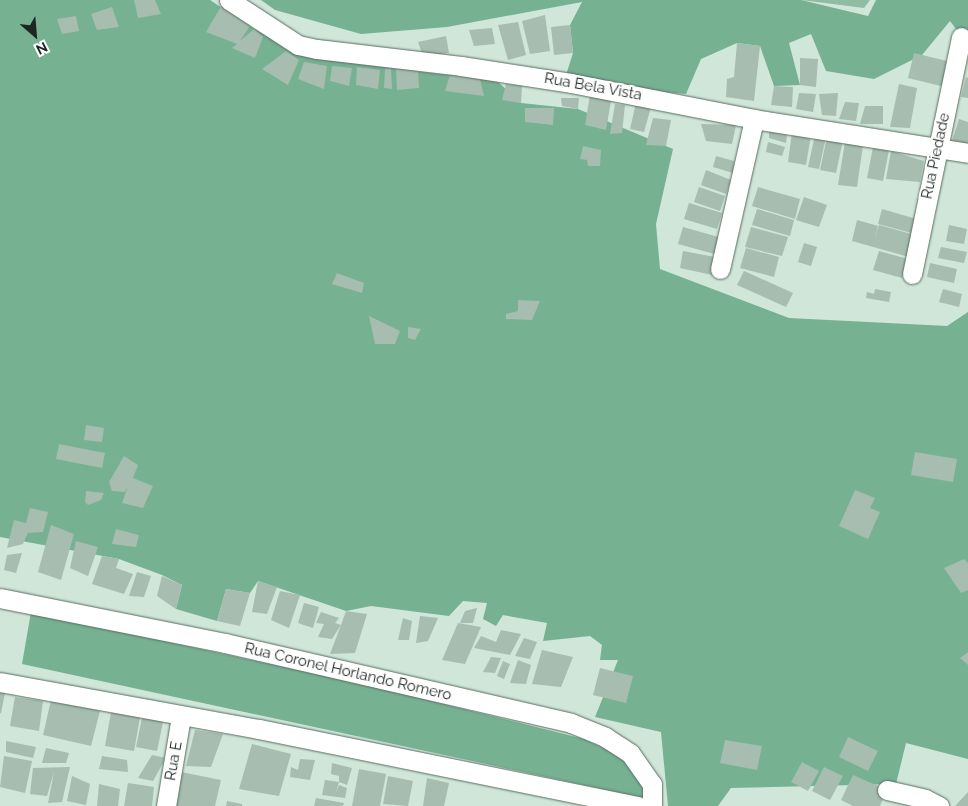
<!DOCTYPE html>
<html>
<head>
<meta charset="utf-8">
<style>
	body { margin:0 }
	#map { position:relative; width:968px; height:806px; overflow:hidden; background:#cfe6d8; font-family:Raleway,sans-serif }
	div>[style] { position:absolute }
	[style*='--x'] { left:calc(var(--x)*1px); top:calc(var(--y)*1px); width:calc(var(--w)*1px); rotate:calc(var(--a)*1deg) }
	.green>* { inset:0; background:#90bca4 }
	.forest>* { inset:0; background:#76b192 }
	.building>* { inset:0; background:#a6bdb0 }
	.roads { filter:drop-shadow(0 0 1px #586c61) drop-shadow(0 0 1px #586c61) }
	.minor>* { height:19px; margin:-9.5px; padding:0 9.5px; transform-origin:9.5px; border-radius:9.5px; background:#fff }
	span { translate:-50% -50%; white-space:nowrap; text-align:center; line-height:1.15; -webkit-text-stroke:4px #fff; paint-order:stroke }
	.street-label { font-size:15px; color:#1d2621 }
	.north { position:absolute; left:10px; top:10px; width:50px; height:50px; -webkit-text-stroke:4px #fff; paint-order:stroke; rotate:153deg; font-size:14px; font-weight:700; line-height:20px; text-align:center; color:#1d2621 }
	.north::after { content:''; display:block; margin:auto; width:18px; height:22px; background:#1d2621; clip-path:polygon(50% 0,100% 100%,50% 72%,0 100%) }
</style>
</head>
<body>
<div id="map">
	<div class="green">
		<i style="clip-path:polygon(801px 0,870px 0,864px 8px)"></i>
	</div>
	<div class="forest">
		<i style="clip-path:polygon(0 0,210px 0,254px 29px,309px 58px,497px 81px,521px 103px,578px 109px,673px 149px,656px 224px,660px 269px,789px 318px,947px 326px,968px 312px,968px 759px,906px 743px,896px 784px,731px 788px,718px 806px,668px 806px,661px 732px,595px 717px,618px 660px,600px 660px,602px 645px,590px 636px,543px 641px,547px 623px,503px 615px,496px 626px,483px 619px,487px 603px,463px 601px,449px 616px,371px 606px,346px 611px,258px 581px,250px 593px,226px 589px,217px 621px,176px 609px,182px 585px,162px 575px,119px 559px,0 537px)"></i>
		<i style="clip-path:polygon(261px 0,801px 0,868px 16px,876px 0,968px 0,968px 45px,950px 21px,922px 55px,874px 79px,826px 71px,811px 34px,789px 43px,800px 85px,774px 86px,760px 46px,737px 43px,701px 59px,686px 94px,664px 92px,566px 75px,573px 53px,570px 25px,582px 2px,447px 27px,361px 34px,275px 10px)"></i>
		<i style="clip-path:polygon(31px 612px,367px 685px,584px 739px,624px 758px,642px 779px,644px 798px,22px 664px)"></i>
	</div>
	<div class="building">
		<i style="clip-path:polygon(134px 0,155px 0,161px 14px,138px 18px)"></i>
		<i style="clip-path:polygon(223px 3px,253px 21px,240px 41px,254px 29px,263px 37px,255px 58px,232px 48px,237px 44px,206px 32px)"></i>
		<i style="clip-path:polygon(112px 7px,119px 27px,97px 30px,91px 14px)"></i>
		<i style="clip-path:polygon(545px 15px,550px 51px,530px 54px,522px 21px)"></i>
		<i style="clip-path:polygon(76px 16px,79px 31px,62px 34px,57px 19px)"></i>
		<i style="clip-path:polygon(518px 22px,526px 55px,508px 60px,498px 25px)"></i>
		<i style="clip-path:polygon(570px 25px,573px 53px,554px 55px,551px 27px)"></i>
		<i style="clip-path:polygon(492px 28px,495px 44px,474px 46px,469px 30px)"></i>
		<i style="clip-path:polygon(446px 36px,449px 53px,423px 56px,418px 42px)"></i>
		<i style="clip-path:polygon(737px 43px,760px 46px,754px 101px,726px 97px,727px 79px,734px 77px)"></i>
		<i style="clip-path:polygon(286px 51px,299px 60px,288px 85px,262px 69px)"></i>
		<i style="clip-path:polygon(914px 53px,951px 62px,945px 87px,908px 78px)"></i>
		<i style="clip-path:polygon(800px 58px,818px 59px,816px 87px,800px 85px)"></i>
		<i style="clip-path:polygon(304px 62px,327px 66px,324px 89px,298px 79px)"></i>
		<i style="clip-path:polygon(332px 66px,352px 68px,349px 86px,330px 81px)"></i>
		<i style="clip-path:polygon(357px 67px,380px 70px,378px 89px,356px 85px)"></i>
		<i style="clip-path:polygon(391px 68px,392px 89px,384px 88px,385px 69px)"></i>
		<i style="clip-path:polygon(418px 68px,419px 88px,397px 90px,396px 69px)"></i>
		<i style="clip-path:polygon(450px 75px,480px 79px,484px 96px,445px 91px)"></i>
		<i style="clip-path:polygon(966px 77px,968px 78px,968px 98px,961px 97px)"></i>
		<i style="clip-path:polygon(506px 84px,522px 86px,521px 103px,502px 100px)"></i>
		<i style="clip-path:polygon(899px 84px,917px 88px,910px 128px,890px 127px)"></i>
		<i style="clip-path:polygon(774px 86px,793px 87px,792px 107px,771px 105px)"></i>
		<i style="clip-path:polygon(799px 93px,816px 94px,813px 112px,796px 109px)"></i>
		<i style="clip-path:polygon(838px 93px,836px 116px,822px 115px,819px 94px)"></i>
		<i style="clip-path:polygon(590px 95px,611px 101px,606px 130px,585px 125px)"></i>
		<i style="clip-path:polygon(561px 98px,579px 98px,578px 109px,562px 106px)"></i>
		<i style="clip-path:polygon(845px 102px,859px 103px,856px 121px,839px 119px)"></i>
		<i style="clip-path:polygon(636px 103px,651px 107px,644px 132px,630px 129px)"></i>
		<i style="clip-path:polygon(615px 104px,625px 105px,622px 133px,610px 134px)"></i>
		<i style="clip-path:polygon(865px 106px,883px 106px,883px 124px,860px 124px)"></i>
		<i style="clip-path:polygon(525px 108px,554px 108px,553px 125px,525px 122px)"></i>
		<i style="clip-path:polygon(653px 118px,671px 120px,666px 146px,646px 145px)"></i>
		<i style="clip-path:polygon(959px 119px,968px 122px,968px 146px,952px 141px)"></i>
		<i style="clip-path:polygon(701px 124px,736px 125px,732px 144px,706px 141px)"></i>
		<i style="clip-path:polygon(769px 131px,787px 135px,786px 143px,769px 138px)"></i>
		<i style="clip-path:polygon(792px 132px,811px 135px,806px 165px,788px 162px)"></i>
		<i style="clip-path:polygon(815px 135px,826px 137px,819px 169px,808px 167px)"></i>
		<i style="clip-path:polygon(827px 137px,843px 140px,836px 173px,820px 170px)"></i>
		<i style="clip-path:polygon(768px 142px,785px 147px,782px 156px,766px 152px)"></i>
		<i style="clip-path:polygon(845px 142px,863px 145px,857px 187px,838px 185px)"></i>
		<i style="clip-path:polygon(583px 146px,601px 150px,600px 166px,588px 166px,587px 160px,580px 159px)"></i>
		<i style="clip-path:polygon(873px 147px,889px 150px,883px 181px,867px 178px)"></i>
		<i style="clip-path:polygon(891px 151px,924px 161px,920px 182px,886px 179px)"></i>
		<i style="clip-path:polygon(716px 156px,734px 161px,733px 173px,713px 167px)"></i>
		<i style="clip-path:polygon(706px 170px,731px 180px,726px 194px,701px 185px)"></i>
		<i style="clip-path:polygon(699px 187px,725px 196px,720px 211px,694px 202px)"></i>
		<i style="clip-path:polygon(758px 187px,800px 199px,795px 219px,752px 206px)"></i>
		<i style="clip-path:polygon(804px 197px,827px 205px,819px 227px,796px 220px)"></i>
		<i style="clip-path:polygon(689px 203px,722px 213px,717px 229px,684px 219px)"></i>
		<i style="clip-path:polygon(757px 209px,794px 220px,790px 236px,752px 225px)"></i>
		<i style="clip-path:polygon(882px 209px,920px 220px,915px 234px,878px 224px)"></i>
		<i style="clip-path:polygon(857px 220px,878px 226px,875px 238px,879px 225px,915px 235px,909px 257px,852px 241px)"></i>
		<i style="clip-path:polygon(949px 225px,967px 229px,964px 244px,946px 241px)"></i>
		<i style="clip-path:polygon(683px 227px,722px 238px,718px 255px,678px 244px)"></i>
		<i style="clip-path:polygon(751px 227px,788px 237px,782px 256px,745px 247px)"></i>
		<i style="clip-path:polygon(804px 243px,817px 247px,811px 266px,798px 262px)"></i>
		<i style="clip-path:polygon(941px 247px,967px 252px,964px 263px,938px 258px)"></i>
		<i style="clip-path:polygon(746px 248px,779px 257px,774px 277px,740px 268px)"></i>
		<i style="clip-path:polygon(683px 251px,715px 257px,712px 275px,680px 268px)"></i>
		<i style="clip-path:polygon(879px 251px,908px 259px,902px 278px,873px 270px)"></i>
		<i style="clip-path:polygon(930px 263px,957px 269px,954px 283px,927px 277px)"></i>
		<i style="clip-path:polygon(744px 271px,793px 293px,786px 307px,737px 285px)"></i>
		<i style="clip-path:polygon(337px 273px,364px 283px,362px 293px,332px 284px)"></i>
		<i style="clip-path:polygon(875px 289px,891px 292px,889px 302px,866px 298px,867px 292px,874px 294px)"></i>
		<i style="clip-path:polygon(943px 289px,962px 294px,959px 307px,939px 302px)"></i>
		<i style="clip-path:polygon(518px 300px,540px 301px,532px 320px,506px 319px,506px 314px,518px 311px)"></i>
		<i style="clip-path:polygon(369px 316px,400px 331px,395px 344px,375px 344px)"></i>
		<i style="clip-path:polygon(408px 327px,421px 329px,415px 340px,408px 338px)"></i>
		<i style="clip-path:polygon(86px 425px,104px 428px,102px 442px,84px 440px)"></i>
		<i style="clip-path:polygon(59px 444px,105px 453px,102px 468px,56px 459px)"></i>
		<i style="clip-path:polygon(915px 452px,957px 459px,953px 482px,911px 475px)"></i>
		<i style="clip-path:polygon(124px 456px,138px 465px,133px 478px,153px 486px,143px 508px,122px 503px,128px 486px,125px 492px,112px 491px,109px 482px)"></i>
		<i style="clip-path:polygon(855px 490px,875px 498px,870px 508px,880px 512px,868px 539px,839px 526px)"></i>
		<i style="clip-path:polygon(86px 491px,104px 493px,101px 500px,88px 505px,85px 502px)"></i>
		<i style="clip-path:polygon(30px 508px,48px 512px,43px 532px,28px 533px,23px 544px,7px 548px,14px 520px,26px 523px)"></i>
		<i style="clip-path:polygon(51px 525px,74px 534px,61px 580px,38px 572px)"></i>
		<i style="clip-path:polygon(116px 529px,139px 535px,136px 547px,112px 544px)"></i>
		<i style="clip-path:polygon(76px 541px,98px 547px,88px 576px,70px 568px)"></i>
		<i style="clip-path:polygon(22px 553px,16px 573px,4px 570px,7px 555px)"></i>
		<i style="clip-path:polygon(102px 556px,119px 559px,116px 568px,133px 574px,124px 594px,92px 584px)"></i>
		<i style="clip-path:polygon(964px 559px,968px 563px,968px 590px,961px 593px,944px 568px)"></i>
		<i style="clip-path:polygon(137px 572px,151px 576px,144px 597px,129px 596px)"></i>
		<i style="clip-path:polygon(162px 576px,182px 585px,176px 609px,157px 596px)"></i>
		<i style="clip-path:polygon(258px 581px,277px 587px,267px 614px,252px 612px)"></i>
		<i style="clip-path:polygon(226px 589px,250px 593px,240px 626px,217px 621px)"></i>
		<i style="clip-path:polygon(280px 591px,300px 595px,289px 628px,271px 620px)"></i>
		<i style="clip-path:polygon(304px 603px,319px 607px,313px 628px,298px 623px)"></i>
		<i style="clip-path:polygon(477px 608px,473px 623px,460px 623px,465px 611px)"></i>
		<i style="clip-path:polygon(346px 611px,367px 614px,355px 653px,330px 654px,341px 625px,332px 639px,318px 637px,324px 624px,316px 623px,321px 612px,339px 618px,335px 623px,341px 625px)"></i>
		<i style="clip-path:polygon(420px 616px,438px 618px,428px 641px,416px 643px)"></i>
		<i style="clip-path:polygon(403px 618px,412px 621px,409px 640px,398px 640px)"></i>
		<i style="clip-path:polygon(458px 623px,481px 627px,465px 664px,442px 660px)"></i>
		<i style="clip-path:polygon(501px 630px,521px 634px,510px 655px,474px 648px,481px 636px,496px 642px)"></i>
		<i style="clip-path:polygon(524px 638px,537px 642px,530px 659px,515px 656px)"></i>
		<i style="clip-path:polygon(542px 650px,573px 657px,561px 687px,532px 684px)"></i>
		<i style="clip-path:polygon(968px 652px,968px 665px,960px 658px)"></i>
		<i style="clip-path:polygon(491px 657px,501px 658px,495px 673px,483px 672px)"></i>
		<i style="clip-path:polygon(518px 660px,531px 665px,526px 684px,510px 683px)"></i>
		<i style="clip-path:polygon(503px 661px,510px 664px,504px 679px,497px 676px)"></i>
		<i style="clip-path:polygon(600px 668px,633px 676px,626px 703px,593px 695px)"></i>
		<i style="clip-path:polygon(0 693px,5px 693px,1px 713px,0 713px)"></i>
		<i style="clip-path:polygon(15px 697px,43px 701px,39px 731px,10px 726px)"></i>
		<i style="clip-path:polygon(51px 700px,100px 711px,91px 746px,43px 735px)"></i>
		<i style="clip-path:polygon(112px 707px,141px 712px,134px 751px,105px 746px)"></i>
		<i style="clip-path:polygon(143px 713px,164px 717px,157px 751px,136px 747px)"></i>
		<i style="clip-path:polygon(195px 730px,223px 734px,211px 767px,186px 766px)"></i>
		<i style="clip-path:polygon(848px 737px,878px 751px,868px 771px,839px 757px)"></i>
		<i style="clip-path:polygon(725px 740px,762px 746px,757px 770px,720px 763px)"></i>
		<i style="clip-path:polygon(6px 741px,36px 747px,33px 758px,6px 752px)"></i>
		<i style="clip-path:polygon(252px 744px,291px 754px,279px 796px,239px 789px)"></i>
		<i style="clip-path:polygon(46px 748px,69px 753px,66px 763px,42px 763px)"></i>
		<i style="clip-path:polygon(152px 755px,166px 758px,153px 781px,138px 778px)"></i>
		<i style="clip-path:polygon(4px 756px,32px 761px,25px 793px,0 787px)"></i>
		<i style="clip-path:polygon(102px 756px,127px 760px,128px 772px,99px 769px)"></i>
		<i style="clip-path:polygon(300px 759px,315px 760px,310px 780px,290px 777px,291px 767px,298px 770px)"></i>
		<i style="clip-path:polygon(802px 762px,819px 771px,808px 791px,791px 782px)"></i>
		<i style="clip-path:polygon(332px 763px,352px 768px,347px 785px,339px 782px,339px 776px,331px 774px)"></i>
		<i style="clip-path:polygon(70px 767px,62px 802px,48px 803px,54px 772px,47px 796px,30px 794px,33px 768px)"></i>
		<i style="clip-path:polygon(824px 767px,843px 776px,830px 800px,812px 791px)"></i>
		<i style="clip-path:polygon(359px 769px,386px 774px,380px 806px,352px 806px)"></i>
		<i style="clip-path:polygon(181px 772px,221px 780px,215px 806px,174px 806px)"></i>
		<i style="clip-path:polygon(853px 775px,887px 790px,880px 806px,853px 806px,841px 800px)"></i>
		<i style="clip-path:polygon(72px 776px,90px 784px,86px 805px,67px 801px)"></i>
		<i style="clip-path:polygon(388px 776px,413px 781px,408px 806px,383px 804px)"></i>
		<i style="clip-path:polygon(427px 778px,449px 783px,444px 806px,423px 806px)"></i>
		<i style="clip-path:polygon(325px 780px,339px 782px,336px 793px,339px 785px,347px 788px,345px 798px,322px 795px)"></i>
		<i style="clip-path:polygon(128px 783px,154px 787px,152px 806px,124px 806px)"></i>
		<i style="clip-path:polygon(99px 784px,120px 789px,118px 806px,97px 806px)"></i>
		<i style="clip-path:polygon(968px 792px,968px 806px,955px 806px)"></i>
		<i style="clip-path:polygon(316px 798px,344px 803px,343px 806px,314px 806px)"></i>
		<i style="clip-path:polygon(227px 801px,242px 804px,242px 806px,226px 806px)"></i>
	</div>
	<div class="roads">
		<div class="minor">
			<i style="--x:229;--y:0;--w:82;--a:33.1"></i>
			<i style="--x:298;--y:45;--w:19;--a:12"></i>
			<i style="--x:317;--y:49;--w:145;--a:6.7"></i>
			<i style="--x:461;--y:66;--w:111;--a:8.8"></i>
			<i style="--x:571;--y:83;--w:187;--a:11.1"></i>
			<i style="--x:754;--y:119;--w:217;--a:9"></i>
			<i style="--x:720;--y:269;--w:154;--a:-77.2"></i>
			<i style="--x:912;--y:274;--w:242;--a:-78.3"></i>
			<i style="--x:0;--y:598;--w:229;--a:11.3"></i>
			<i style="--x:225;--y:643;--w:355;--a:13"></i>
			<i style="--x:571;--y:723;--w:37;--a:22"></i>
			<i style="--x:605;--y:737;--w:30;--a:33"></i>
			<i style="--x:630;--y:753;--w:38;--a:55"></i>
			<i style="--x:652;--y:784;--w:22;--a:90"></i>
			<i style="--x:0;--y:682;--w:263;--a:10.3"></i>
			<i style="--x:259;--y:729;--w:387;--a:11.5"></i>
			<i style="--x:887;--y:790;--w:39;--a:13"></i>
			<i style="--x:925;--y:799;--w:16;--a:27"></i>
			<i style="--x:166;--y:806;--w:91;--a:-80.5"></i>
		</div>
	</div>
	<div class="street-label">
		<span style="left:593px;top:87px;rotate:10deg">Rua Bela Vista</span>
		<span style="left:936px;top:156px;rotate:-78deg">Rua Piedade</span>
		<span style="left:348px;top:672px;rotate:13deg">Rua Coronel Horlando Romero</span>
		<span style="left:174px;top:761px;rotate:-80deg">Rua E</span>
	</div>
	<div class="north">N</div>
</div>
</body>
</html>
